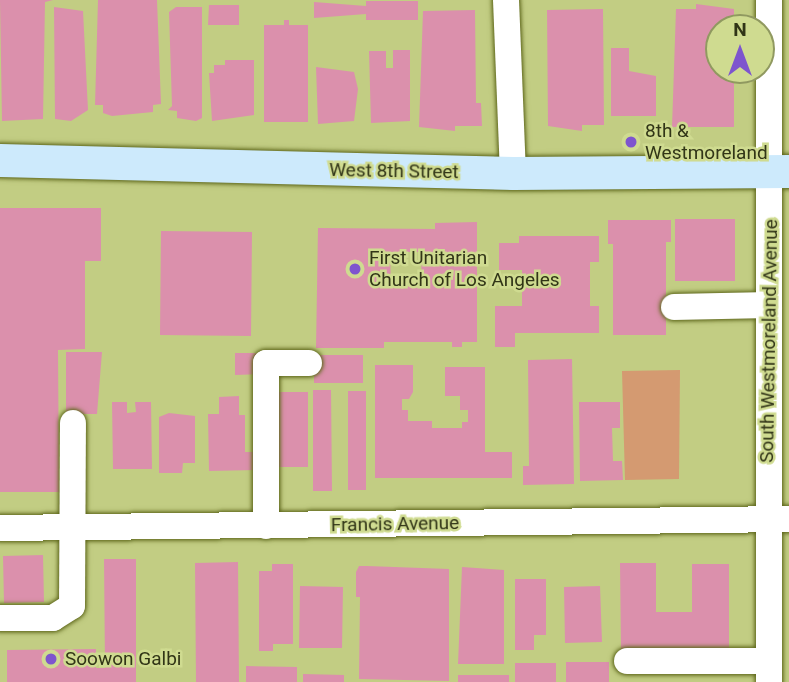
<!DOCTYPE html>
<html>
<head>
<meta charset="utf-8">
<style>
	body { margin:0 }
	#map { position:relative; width:789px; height:682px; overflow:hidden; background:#c2cd83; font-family:Roboto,sans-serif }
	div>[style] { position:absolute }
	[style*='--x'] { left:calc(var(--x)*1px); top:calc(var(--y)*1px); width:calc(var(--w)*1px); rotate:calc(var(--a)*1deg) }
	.green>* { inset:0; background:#d49a71 }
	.building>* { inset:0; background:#db90ac }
	.roads { filter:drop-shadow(0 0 2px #5e671b) drop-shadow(0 0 2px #5e671b) }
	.minor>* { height:26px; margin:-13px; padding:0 13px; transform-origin:13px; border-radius:13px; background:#fff }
	.major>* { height:33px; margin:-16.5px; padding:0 16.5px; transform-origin:16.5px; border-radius:16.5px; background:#cdeafc }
	.dots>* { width:19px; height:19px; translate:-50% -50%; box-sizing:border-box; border:4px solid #cfdb90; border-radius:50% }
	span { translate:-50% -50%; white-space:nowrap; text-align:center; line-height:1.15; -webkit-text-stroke:5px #cfdb90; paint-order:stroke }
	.poi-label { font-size:19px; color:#313517 }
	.left { translate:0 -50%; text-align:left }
	.street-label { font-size:19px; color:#313517 }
	.north { position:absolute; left:705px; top:14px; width:70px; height:70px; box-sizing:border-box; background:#cfdb90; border:2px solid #909960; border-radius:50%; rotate:0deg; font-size:19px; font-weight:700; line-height:28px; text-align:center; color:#313517 }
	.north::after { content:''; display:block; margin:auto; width:24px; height:32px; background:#7e55ce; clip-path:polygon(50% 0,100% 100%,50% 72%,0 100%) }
</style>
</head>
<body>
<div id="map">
	<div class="green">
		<i style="clip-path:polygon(680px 370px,679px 479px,625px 480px,622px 371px)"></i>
	</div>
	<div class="building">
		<i style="clip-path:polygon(0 0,53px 0,45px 2px,43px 119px,2px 121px)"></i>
		<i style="clip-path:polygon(98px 0,157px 0,161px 104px,153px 105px,153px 112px,112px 116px,103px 113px,103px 105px,95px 105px)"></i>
		<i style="clip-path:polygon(366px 1px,418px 1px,418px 20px,366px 20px,366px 14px,314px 18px,314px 2px,366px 6px)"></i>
		<i style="clip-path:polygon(696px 4px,734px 9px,734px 28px,719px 28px,719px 70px,734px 70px,734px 127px,672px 127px,676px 9px,696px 9px)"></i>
		<i style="clip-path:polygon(209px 5px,239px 5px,239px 25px,208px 25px)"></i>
		<i style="clip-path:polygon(54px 7px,83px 11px,88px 110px,71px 121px,55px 119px)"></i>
		<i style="clip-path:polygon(176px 7px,202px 7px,202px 118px,196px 121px,177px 118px,177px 111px,168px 110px,172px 106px,169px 12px)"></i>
		<i style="clip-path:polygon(603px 9px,604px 125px,582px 125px,582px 131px,548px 126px,547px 10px)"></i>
		<i style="clip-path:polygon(475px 10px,476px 103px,481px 103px,482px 126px,455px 126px,455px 131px,419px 127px,423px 11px)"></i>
		<i style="clip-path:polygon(284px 20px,289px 20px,289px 25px,308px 25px,308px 122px,264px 122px,264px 25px,284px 25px)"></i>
		<i style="clip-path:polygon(611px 48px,629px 48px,629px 71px,656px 76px,656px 116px,611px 116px)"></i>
		<i style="clip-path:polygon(393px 50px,410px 50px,410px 121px,371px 123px,369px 51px,386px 51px,386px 68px,393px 68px)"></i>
		<i style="clip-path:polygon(225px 60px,254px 60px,254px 115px,212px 121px,209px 73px,214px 73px,214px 65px,225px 65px)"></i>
		<i style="clip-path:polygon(316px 67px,354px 72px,358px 89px,354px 121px,318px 124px)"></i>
		<i style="clip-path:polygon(0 208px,101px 208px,101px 261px,85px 261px,85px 349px,58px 350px,59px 492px,0 492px)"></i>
		<i style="clip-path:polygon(675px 219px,735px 219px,735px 281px,675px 281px)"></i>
		<i style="clip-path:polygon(608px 220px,671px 220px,671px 242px,666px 242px,666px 335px,613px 335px,613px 244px,608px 244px)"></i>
		<i style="clip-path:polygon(evenodd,477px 222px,477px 342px,462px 342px,462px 347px,452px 347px,452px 342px,384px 342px,384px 348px,316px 348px,318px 228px,435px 229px,435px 223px,477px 222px,390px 252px,421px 252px,422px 286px,391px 287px,390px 252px)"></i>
		<i style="clip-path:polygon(161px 231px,252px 232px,251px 336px,160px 335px)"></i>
		<i style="clip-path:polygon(519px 236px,599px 236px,599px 262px,590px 262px,590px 306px,599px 306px,599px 333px,515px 333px,515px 347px,495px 347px,495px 306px,522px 306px,522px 270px,499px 270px,499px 243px,519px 243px)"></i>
		<i style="clip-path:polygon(66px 352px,102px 352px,97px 414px,66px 414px)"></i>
		<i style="clip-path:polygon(235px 353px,259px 353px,260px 374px,235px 375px)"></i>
		<i style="clip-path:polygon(314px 355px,363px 355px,363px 383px,314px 383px)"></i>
		<i style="clip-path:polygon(572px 359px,574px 484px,523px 485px,523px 466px,529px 466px,528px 360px)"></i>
		<i style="clip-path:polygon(375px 365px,413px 365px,413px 392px,409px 399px,402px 399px,402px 410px,408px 410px,408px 421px,432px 421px,432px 428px,462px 428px,462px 422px,468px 422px,468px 410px,460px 410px,460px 396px,445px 396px,445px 367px,485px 367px,485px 452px,512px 452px,512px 478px,375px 478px)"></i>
		<i style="clip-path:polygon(313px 390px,331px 390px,332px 491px,313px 491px)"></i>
		<i style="clip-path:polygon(348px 391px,366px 391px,366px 490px,348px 490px)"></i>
		<i style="clip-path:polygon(269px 392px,308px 392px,308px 467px,269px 467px)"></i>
		<i style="clip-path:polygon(239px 396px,239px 415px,245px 415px,245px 452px,257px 452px,258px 470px,209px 471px,208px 414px,219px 414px,219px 397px)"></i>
		<i style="clip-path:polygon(112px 402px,127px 402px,127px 413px,136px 412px,135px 402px,151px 402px,152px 469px,113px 469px)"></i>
		<i style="clip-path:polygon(579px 402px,620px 402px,620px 428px,612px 428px,613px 461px,622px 461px,623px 480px,580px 481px)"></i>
		<i style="clip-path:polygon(169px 413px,195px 416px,195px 463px,183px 463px,182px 473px,159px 473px,159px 417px)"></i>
		<i style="clip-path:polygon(43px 555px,44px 602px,4px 603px,3px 556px)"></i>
		<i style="clip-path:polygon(104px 559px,136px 559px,136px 682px,7px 682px,7px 650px,96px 649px,96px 668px,105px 668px)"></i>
		<i style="clip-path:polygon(238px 562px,239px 682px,196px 682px,195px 563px)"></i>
		<i style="clip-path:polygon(620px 563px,656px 563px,656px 612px,692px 612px,692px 564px,729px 564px,729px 651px,621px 651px)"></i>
		<i style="clip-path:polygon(272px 564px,293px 564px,293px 644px,273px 644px,273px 651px,259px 651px,259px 571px,272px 571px)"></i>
		<i style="clip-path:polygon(367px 566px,449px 569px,449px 681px,359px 679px,360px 597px,356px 597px,356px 572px,359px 566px)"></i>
		<i style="clip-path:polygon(462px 567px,504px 570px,504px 664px,458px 664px)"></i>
		<i style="clip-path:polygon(515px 579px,546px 579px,546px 635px,534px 635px,534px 650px,515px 650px)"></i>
		<i style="clip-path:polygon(300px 586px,343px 587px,342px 648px,299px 648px)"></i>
		<i style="clip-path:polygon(600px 586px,602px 642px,565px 643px,564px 587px)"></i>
		<i style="clip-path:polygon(566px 662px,609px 662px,609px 682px,566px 682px)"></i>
		<i style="clip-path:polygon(515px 663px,556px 663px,556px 682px,515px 682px)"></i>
		<i style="clip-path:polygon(246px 666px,297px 667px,297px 682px,246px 682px)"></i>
		<i style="clip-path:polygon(303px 674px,344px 675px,344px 682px,303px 682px)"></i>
		<i style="clip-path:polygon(458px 675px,509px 675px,509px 682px,458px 682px)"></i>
	</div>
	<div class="roads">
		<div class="minor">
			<i style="--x:506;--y:0;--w:173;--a:87.7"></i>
			<i style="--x:674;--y:307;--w:95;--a:-1.2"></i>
			<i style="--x:266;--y:526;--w:163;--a:-90"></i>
			<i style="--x:266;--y:363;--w:43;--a:0"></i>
			<i style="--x:0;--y:528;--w:789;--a:-0.65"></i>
			<i style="--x:0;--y:618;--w:53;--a:0"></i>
			<i style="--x:53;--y:618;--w:22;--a:-32"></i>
			<i style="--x:72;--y:606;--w:183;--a:-89.7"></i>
			<i style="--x:627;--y:661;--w:141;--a:0"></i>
			<i style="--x:769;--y:682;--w:682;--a:-90"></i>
		</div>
		<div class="major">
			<i style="--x:0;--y:160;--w:513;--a:1.45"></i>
			<i style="--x:513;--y:173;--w:276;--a:-0.4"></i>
		</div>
	</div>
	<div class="dots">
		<i style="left:631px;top:142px;background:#7e55ce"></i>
		<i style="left:355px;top:269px;background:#7e55ce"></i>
		<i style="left:51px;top:659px;background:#7e55ce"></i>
	</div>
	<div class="poi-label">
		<span class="left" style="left:645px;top:142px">8th &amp;<br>Westmoreland</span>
		<span class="left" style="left:369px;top:269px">First Unitarian<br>Church of Los Angeles</span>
		<span class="left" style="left:65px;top:659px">Soowon Galbi</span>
	</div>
	<div class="street-label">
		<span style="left:394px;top:171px;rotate:1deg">West 8th Street</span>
		<span style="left:769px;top:341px;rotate:-89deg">South Westmoreland Avenue</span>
		<span style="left:395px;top:524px;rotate:-1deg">Francis Avenue</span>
	</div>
	<div class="north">N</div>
</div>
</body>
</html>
